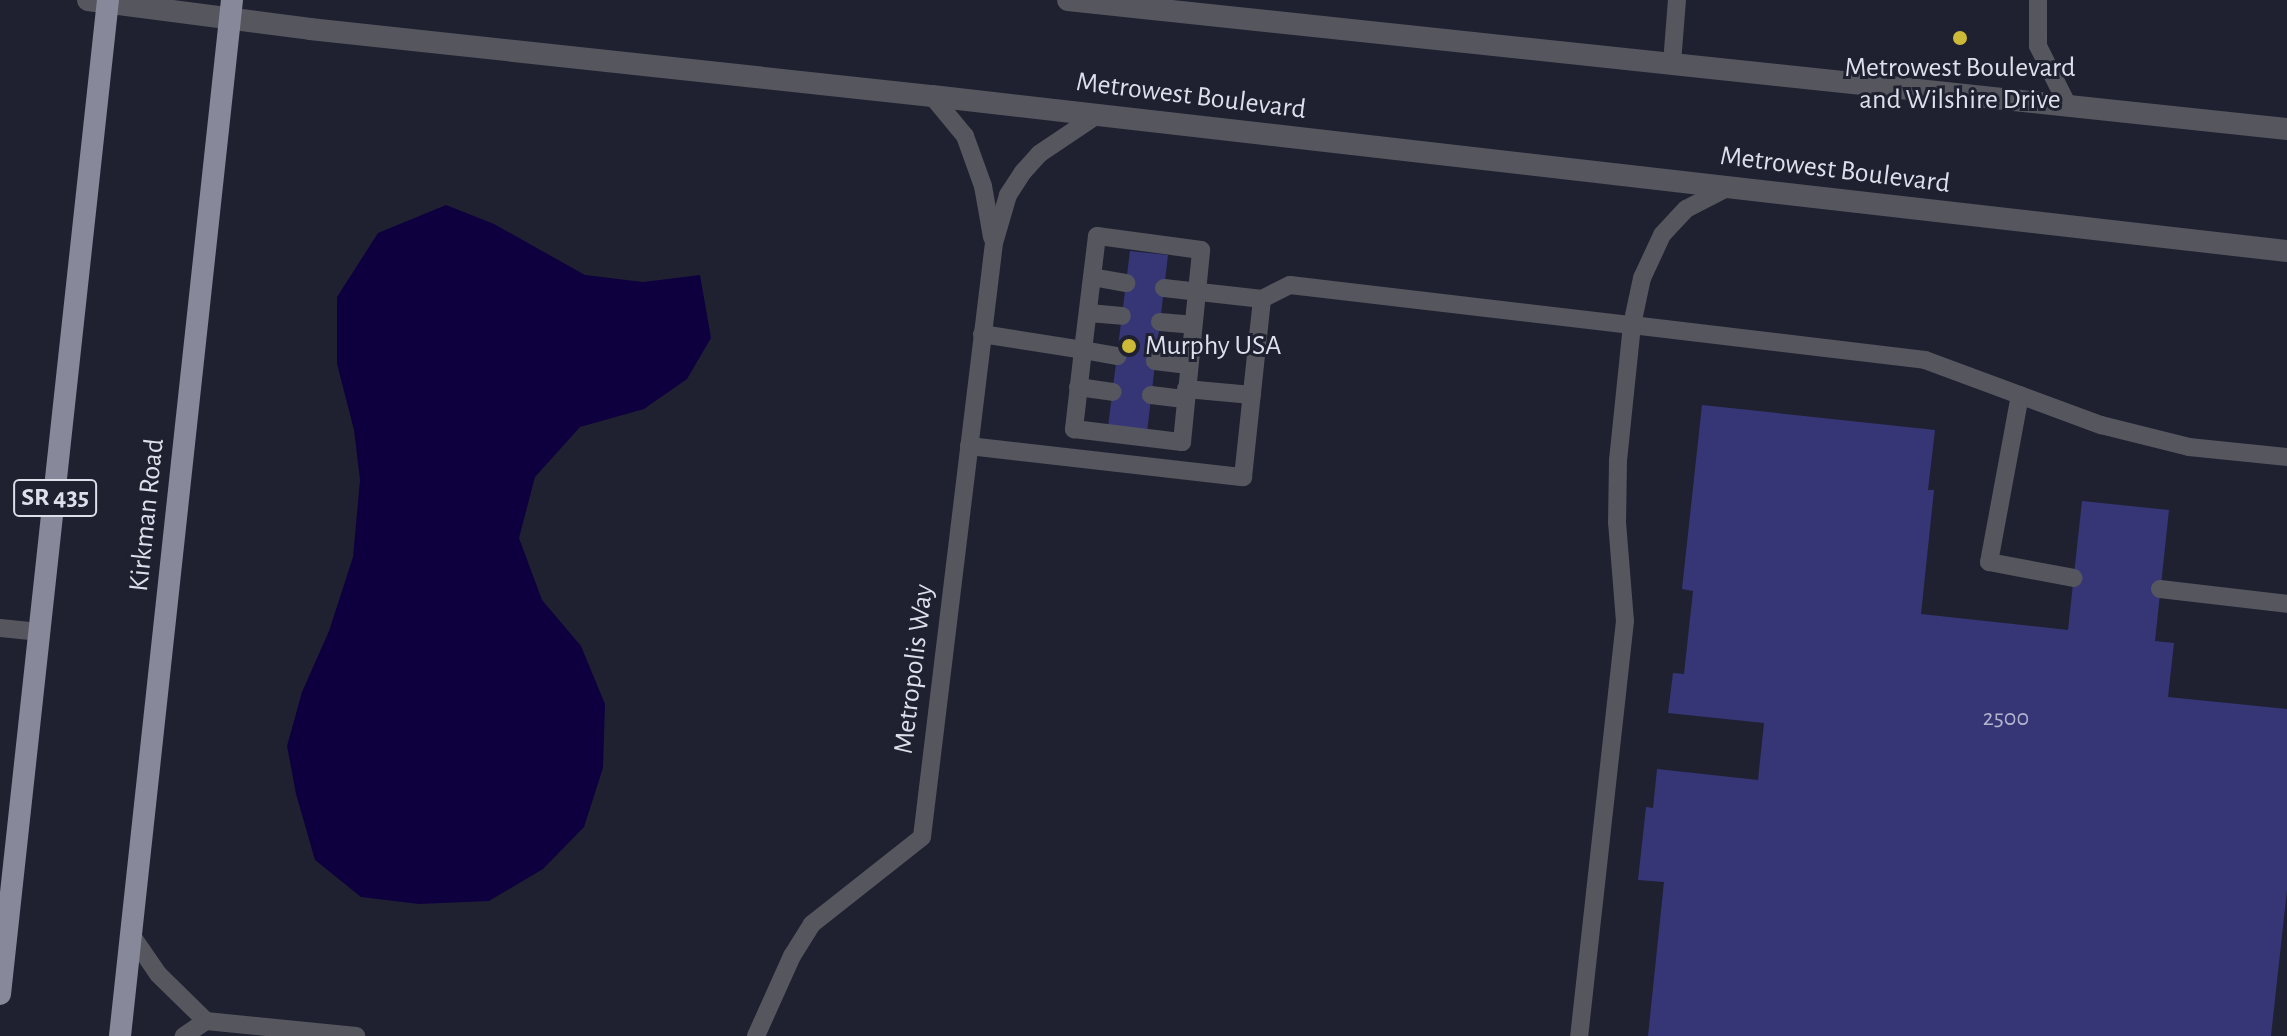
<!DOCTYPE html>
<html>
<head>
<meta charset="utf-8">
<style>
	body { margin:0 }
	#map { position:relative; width:2287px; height:1036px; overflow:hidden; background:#1f2130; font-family:"Alegreya Sans",sans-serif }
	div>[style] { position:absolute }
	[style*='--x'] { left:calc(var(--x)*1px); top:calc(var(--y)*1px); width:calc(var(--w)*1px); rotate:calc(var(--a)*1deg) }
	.water>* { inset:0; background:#0e003e }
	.building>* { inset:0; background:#363677 }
	.service>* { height:18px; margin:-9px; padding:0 9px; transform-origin:9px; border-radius:9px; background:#55565e }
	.tertiary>* { height:22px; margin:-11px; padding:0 11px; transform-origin:11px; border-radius:11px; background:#55565e }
	.primary>* { height:22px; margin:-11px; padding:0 11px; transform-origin:11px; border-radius:11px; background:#87899a }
	.dots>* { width:22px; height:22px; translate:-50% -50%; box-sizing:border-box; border:4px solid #1f2130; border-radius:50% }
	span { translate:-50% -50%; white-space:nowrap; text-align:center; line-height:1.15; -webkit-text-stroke:6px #1f2130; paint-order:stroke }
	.number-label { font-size:24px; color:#b3b5cd }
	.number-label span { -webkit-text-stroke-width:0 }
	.shield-label span { padding:2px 6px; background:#1f2130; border:2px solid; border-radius:6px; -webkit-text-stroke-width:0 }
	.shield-label { font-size:26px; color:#dddfea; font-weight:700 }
	.poi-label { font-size:28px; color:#dddfea }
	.left { translate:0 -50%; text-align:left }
	.street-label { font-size:28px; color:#dddfea }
</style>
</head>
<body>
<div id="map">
	<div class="water">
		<i style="clip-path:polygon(446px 205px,494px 224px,585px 275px,643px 282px,700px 275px,711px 338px,687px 379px,644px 409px,580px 427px,535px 477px,519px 538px,542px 600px,581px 646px,605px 704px,603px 768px,584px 827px,543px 869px,489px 901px,419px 904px,361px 897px,315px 860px,296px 794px,287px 746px,302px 692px,329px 631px,353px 557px,360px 480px,354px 430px,337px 364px,337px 297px,378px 233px)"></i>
	</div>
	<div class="building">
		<i style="clip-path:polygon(1130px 251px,1168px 255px,1147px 432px,1108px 427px)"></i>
		<i style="clip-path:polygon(1702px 405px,1935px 430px,1928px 490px,1934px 490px,1921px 614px,2068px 630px,2082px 501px,2169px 510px,2155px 641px,2174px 643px,2168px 697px,2287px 709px,2287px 890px,2271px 1036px,1648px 1036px,1664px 882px,1638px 880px,1646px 807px,1653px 808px,1657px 769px,1758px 780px,1764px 723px,1668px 713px,1673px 673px,1684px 674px,1693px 591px,1682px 589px)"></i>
	</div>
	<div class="service">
		<i style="--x:2038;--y:0;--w:46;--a:90"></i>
		<i style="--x:2038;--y:46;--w:65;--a:63.4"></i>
		<i style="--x:1672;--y:63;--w:63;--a:-85.5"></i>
		<i style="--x:932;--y:96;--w:52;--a:50.5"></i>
		<i style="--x:965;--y:136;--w:53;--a:70.2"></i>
		<i style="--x:983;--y:186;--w:52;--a:80"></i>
		<i style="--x:1727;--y:188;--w:46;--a:152.9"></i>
		<i style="--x:1686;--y:209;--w:35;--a:133"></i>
		<i style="--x:1662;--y:235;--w:47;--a:114.9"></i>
		<i style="--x:1642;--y:278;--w:48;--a:102"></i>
		<i style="--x:1632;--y:325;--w:295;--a:6.8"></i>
		<i style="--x:1925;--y:360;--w:188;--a:20.3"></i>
		<i style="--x:2101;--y:425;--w:91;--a:14"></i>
		<i style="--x:2189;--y:447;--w:99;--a:5.8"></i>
		<i style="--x:1092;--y:277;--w:35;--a:10"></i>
		<i style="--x:1164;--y:288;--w:99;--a:6.4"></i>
		<i style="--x:1089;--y:313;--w:33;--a:5"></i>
		<i style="--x:1160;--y:322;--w:32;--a:5"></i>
		<i style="--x:982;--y:334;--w:102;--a:9"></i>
		<i style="--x:1083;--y:350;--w:80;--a:96.5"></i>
		<i style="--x:1074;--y:429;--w:109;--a:6.9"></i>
		<i style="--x:1182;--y:442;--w:193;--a:-84.3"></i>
		<i style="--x:1201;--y:250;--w:105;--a:-172.3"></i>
		<i style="--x:1097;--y:236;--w:115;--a:97"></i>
		<i style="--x:1083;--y:350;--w:35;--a:10"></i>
		<i style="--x:1155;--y:361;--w:33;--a:7"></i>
		<i style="--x:1078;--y:387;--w:35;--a:8"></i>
		<i style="--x:1186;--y:389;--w:66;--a:5.2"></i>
		<i style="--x:1151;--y:395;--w:35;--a:7"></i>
		<i style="--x:2020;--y:395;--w:170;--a:100.5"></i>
		<i style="--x:1989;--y:562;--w:86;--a:10.7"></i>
		<i style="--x:969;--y:446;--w:276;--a:6.5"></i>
		<i style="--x:1243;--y:477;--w:179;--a:-83.9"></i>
		<i style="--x:1262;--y:299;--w:31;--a:-27"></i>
		<i style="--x:1290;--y:285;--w:344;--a:6.7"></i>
		<i style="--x:1632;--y:325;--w:136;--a:95.9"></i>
		<i style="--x:1618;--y:460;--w:62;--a:90.9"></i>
		<i style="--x:1617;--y:522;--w:99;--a:85.4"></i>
		<i style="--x:1625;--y:621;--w:418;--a:96.3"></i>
		<i style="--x:2160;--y:589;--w:128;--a:6.7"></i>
		<i style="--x:0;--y:628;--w:40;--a:5.7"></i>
		<i style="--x:132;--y:936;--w:46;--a:55.6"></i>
		<i style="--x:158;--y:974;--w:67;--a:44.4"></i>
		<i style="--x:206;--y:1021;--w:27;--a:146"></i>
		<i style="--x:206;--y:1021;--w:151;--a:5.7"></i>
		<i style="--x:756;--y:1036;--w:88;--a:-65.8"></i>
		<i style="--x:792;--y:956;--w:38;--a:-58"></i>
		<i style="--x:812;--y:924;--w:140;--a:-38.3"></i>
		<i style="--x:922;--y:837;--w:598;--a:-83.09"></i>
		<i style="--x:994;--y:243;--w:50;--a:-73.7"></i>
		<i style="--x:1008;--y:195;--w:27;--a:-57"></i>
		<i style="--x:1023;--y:172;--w:24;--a:-48"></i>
		<i style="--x:1039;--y:154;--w:70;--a:-33.9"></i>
	</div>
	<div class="tertiary">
		<i style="--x:88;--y:0;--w:224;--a:7.4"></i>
		<i style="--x:310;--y:29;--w:626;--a:6.15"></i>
		<i style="--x:932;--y:96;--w:1364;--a:6.53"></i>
		<i style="--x:1068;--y:0;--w:1226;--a:6.04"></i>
	</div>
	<div class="primary">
		<i style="--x:0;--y:994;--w:1000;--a:-83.8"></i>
		<i style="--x:120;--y:1036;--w:1042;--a:-83.83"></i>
	</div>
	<div class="dots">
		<i style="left:1960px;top:38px;background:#cdb938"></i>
		<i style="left:1129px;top:346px;background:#cdb938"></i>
	</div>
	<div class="number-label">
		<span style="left:2006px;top:719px">2500</span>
	</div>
	<div class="shield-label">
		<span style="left:55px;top:498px">SR 435</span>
	</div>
	<div class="poi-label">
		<span style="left:1960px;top:84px">Metrowest Boulevard<br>and Wilshire Drive</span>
		<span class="left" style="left:1145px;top:346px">Murphy USA</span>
	</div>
	<div class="street-label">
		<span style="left:1191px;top:96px;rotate:7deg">Metrowest Boulevard</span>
		<span style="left:1835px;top:170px;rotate:7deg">Metrowest Boulevard</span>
		<span style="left:147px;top:515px;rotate:-84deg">Kirkman Road</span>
		<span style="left:914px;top:669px;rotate:-83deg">Metropolis Way</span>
	</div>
</div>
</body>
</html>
